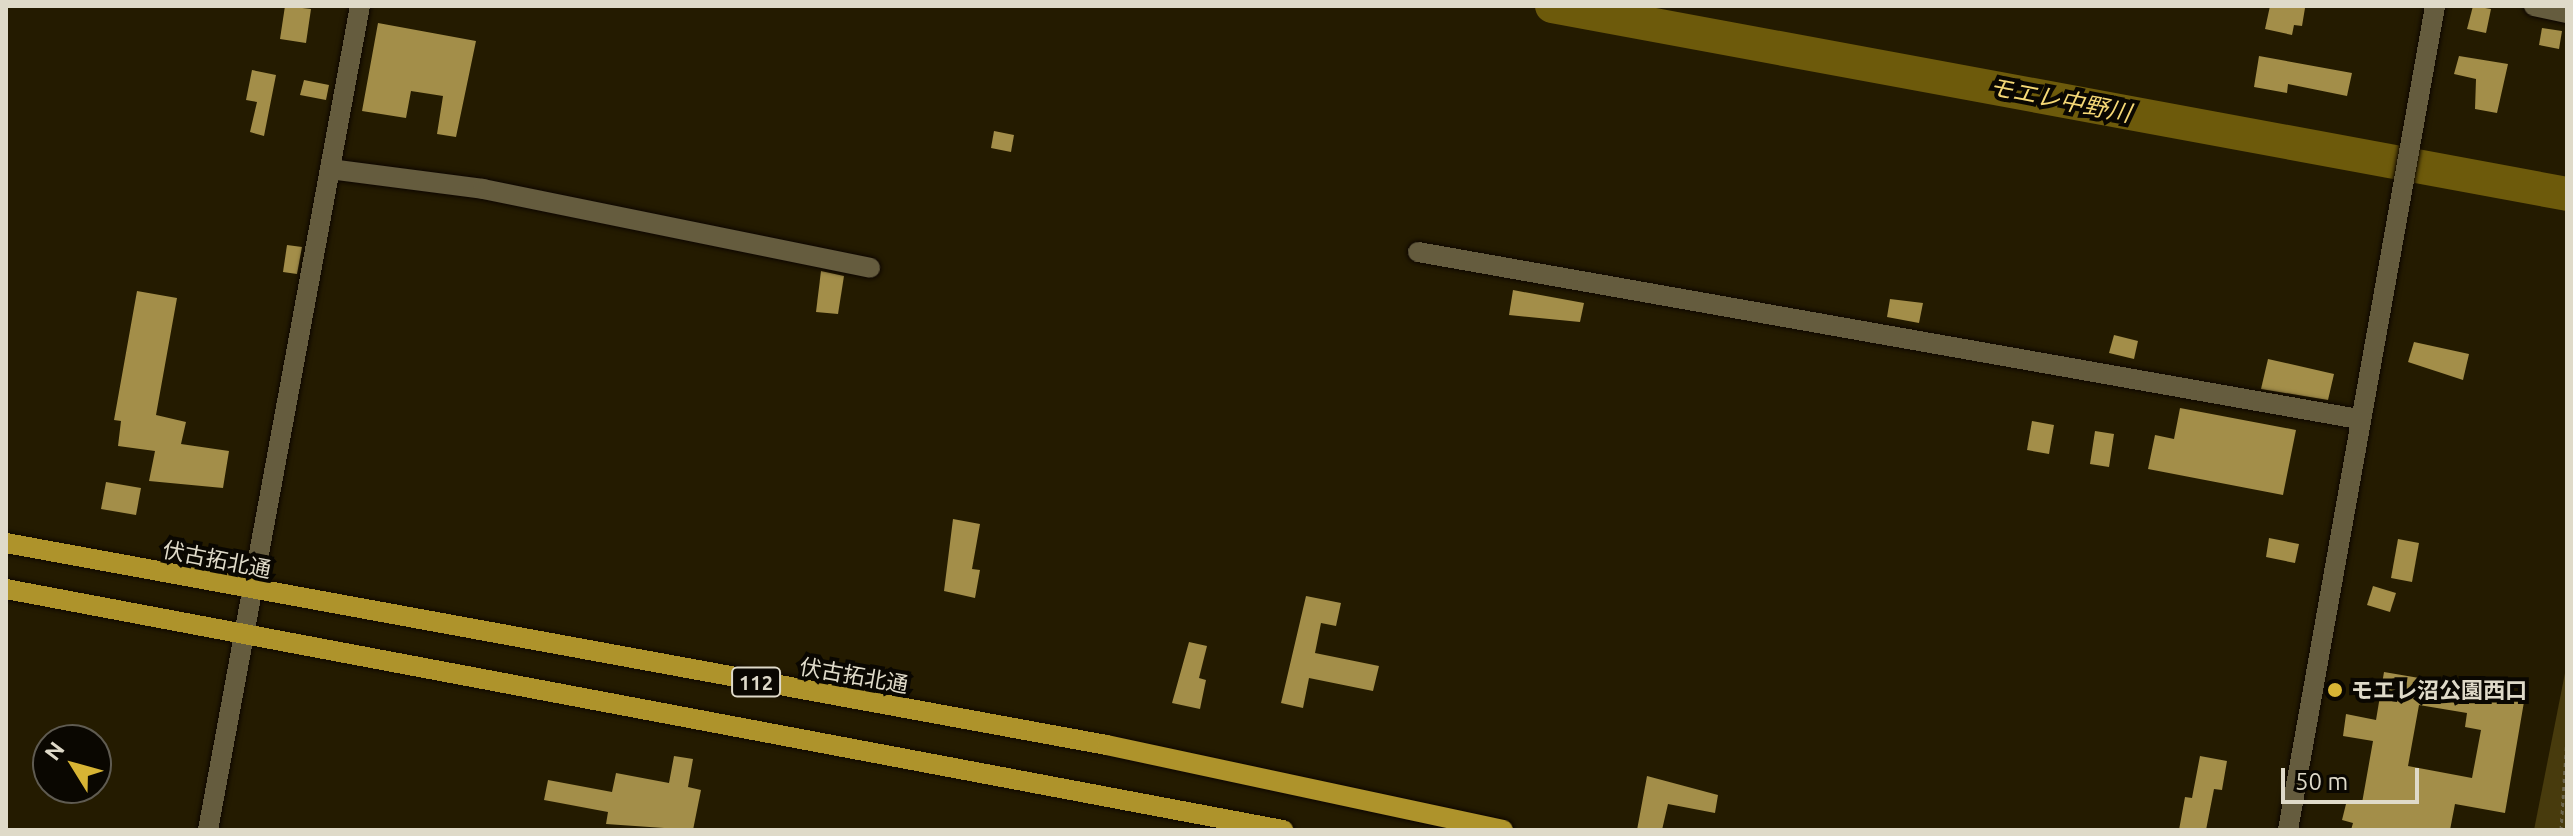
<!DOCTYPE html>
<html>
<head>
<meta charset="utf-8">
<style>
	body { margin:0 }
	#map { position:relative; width:2573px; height:836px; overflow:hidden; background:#241b00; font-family:Ubuntu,"Noto Sans JP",sans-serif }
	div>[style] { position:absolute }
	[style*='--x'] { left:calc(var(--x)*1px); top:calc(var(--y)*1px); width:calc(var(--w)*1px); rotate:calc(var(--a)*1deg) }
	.green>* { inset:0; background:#483b0d }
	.river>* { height:34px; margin:-17px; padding:0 17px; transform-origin:17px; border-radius:17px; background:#6d5a0b }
	.building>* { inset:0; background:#a38e49 }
	.path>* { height:3px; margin-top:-1.5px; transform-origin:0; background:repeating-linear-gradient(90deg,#6c654d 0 4px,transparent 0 8px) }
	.roads { filter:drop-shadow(0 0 2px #0d0600) drop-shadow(0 0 2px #0d0600) }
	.street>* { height:20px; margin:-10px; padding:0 10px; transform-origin:10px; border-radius:10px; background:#655c3e }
	.secondary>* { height:20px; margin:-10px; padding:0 10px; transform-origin:10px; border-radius:10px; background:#655c3e }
	.primary>* { height:20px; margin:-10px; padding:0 10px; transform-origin:10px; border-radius:10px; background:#ae932b }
	.dots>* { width:22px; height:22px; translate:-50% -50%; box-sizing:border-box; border:4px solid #0a0701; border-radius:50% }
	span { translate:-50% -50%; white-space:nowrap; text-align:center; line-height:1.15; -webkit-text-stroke:8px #0a0701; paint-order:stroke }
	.shield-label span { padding:2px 6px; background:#0a0701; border:2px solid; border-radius:6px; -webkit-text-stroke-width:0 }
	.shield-label { font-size:20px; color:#dfdac9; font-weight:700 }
	.street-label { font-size:22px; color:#dfdac9 }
	.poi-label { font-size:22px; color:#dfdac9; font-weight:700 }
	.left { translate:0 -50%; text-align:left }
	.water-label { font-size:24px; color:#f5d876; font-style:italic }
	.frame { position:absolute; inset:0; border:8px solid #dfdac9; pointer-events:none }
	.north { position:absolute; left:32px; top:724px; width:80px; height:80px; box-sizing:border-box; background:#0a0701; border:2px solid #5f5b51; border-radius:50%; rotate:307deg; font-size:22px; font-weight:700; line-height:32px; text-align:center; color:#dfdac9 }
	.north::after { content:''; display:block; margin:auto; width:28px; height:36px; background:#d7b434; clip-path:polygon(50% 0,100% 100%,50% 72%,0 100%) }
	.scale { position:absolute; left:2281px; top:768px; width:138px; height:36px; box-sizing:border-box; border:4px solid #dfdac9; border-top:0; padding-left:10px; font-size:24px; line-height:28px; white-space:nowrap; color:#dfdac9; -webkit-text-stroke:6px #0a0701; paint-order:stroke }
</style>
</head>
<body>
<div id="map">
	<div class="green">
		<i style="clip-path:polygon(2567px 663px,2567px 830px,2534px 830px)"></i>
	</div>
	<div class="river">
		<i style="--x:1552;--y:6;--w:1032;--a:10.49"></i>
	</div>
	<div class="building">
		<i style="clip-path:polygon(285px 6px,311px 9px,306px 43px,280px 39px)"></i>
		<i style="clip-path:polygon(2270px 6px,2305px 8px,2302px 26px,2294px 25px,2292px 35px,2265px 29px)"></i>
		<i style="clip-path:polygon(2473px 6px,2491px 9px,2486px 33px,2467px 29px)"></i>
		<i style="clip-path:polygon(378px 23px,476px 41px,456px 137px,437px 134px,443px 96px,411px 91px,406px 118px,362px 111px)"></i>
		<i style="clip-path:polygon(2542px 28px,2562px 31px,2559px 49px,2539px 45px)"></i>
		<i style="clip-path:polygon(2259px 56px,2352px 73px,2347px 96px,2288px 84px,2287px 93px,2254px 87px)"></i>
		<i style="clip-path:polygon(2459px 56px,2508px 64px,2497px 113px,2475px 109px,2476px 79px,2454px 74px)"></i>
		<i style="clip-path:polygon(252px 70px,276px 75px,264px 136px,250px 132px,257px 102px,246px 100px)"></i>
		<i style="clip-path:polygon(304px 80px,329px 85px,326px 100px,300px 95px)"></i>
		<i style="clip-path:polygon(994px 131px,1014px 135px,1011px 152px,991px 148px)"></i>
		<i style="clip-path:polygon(287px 245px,302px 247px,297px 274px,283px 272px)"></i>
		<i style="clip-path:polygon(821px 271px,844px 276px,838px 314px,816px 312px)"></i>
		<i style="clip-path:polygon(1513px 290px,1584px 303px,1580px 322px,1509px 315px)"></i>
		<i style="clip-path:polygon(137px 291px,177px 298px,156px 415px,186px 422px,181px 444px,229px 451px,223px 488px,149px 481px,155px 451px,118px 446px,121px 421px,114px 420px)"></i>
		<i style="clip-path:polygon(1890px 299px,1923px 303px,1919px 323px,1887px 317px)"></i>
		<i style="clip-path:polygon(2114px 335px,2138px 341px,2134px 359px,2109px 353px)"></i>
		<i style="clip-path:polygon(2414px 342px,2469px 354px,2463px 380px,2408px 362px)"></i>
		<i style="clip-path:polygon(2268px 359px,2334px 374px,2328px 400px,2261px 389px)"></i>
		<i style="clip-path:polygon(2180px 408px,2296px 430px,2283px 495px,2148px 469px,2155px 435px,2174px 439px)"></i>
		<i style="clip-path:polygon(2032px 421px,2054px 425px,2049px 454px,2027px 450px)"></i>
		<i style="clip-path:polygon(2095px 431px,2114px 434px,2109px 467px,2090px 464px)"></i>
		<i style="clip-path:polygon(106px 482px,141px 488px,136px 515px,101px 509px)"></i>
		<i style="clip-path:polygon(953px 519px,980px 524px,972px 569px,980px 570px,975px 598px,944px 591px)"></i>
		<i style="clip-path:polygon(2269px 538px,2299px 544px,2295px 563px,2266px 557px)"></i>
		<i style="clip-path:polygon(2398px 539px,2419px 543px,2412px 582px,2391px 578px)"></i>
		<i style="clip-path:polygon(2373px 586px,2396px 593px,2390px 612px,2367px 605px)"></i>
		<i style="clip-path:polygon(1306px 596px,1341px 603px,1336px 626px,1321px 623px,1315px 653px,1379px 666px,1373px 691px,1309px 678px,1303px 708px,1281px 703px)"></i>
		<i style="clip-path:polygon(1189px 642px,1207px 646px,1199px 678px,1206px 680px,1200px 709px,1172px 703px)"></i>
		<i style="clip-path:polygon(evenodd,2384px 672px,2525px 696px,2505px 813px,2455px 804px,2450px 830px,2351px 830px,2353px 823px,2342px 820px,2347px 800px,2362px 803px,2373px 741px,2343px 736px,2346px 714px,2376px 720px,2384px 672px,2419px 705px,2467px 713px,2465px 727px,2481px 730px,2472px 778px,2408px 766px,2419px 705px)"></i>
		<i style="clip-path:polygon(674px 756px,693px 759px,688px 787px,701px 790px,693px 830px,606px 824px,608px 812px,544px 800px,548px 780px,612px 792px,616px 773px,669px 783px)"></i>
		<i style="clip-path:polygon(2200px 756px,2227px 761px,2222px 790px,2214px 789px,2206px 830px,2179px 830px,2185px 797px,2192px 798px)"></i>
		<i style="clip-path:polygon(1647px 776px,1718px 795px,1715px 813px,1668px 804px,1662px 830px,1637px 830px)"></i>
	</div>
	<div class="path">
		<i style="--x:2561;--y:830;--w:93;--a:-86.3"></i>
	</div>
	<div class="roads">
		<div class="street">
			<i style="--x:2534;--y:6;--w:34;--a:12"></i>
			<i style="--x:330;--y:169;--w:154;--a:7.4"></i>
			<i style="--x:483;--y:189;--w:395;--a:11.5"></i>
			<i style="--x:1418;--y:252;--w:955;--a:10.07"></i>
			<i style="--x:208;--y:830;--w:838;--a:-79.55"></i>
		</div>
		<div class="secondary">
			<i style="--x:2288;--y:830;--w:837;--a:-79.88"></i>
		</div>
		<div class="primary">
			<i style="--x:6;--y:543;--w:1119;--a:10.4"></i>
			<i style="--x:1107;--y:745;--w:405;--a:12.1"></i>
			<i style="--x:6;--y:589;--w:1300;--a:10.69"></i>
		</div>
	</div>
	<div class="dots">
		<i style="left:2335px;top:690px;background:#d7b434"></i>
	</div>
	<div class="shield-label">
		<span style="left:756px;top:682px">112</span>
	</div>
	<div class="street-label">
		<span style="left:217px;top:559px;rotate:11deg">伏古拓北通</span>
		<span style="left:854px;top:675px;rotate:10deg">伏古拓北通</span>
	</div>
	<div class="poi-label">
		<span class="left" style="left:2351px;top:690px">モエレ沼公園西口</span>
	</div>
	<div class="water-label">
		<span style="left:2060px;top:100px;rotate:11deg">モエレ中野川</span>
	</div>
	<div class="frame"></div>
	<div class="north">N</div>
	<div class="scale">50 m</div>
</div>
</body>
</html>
